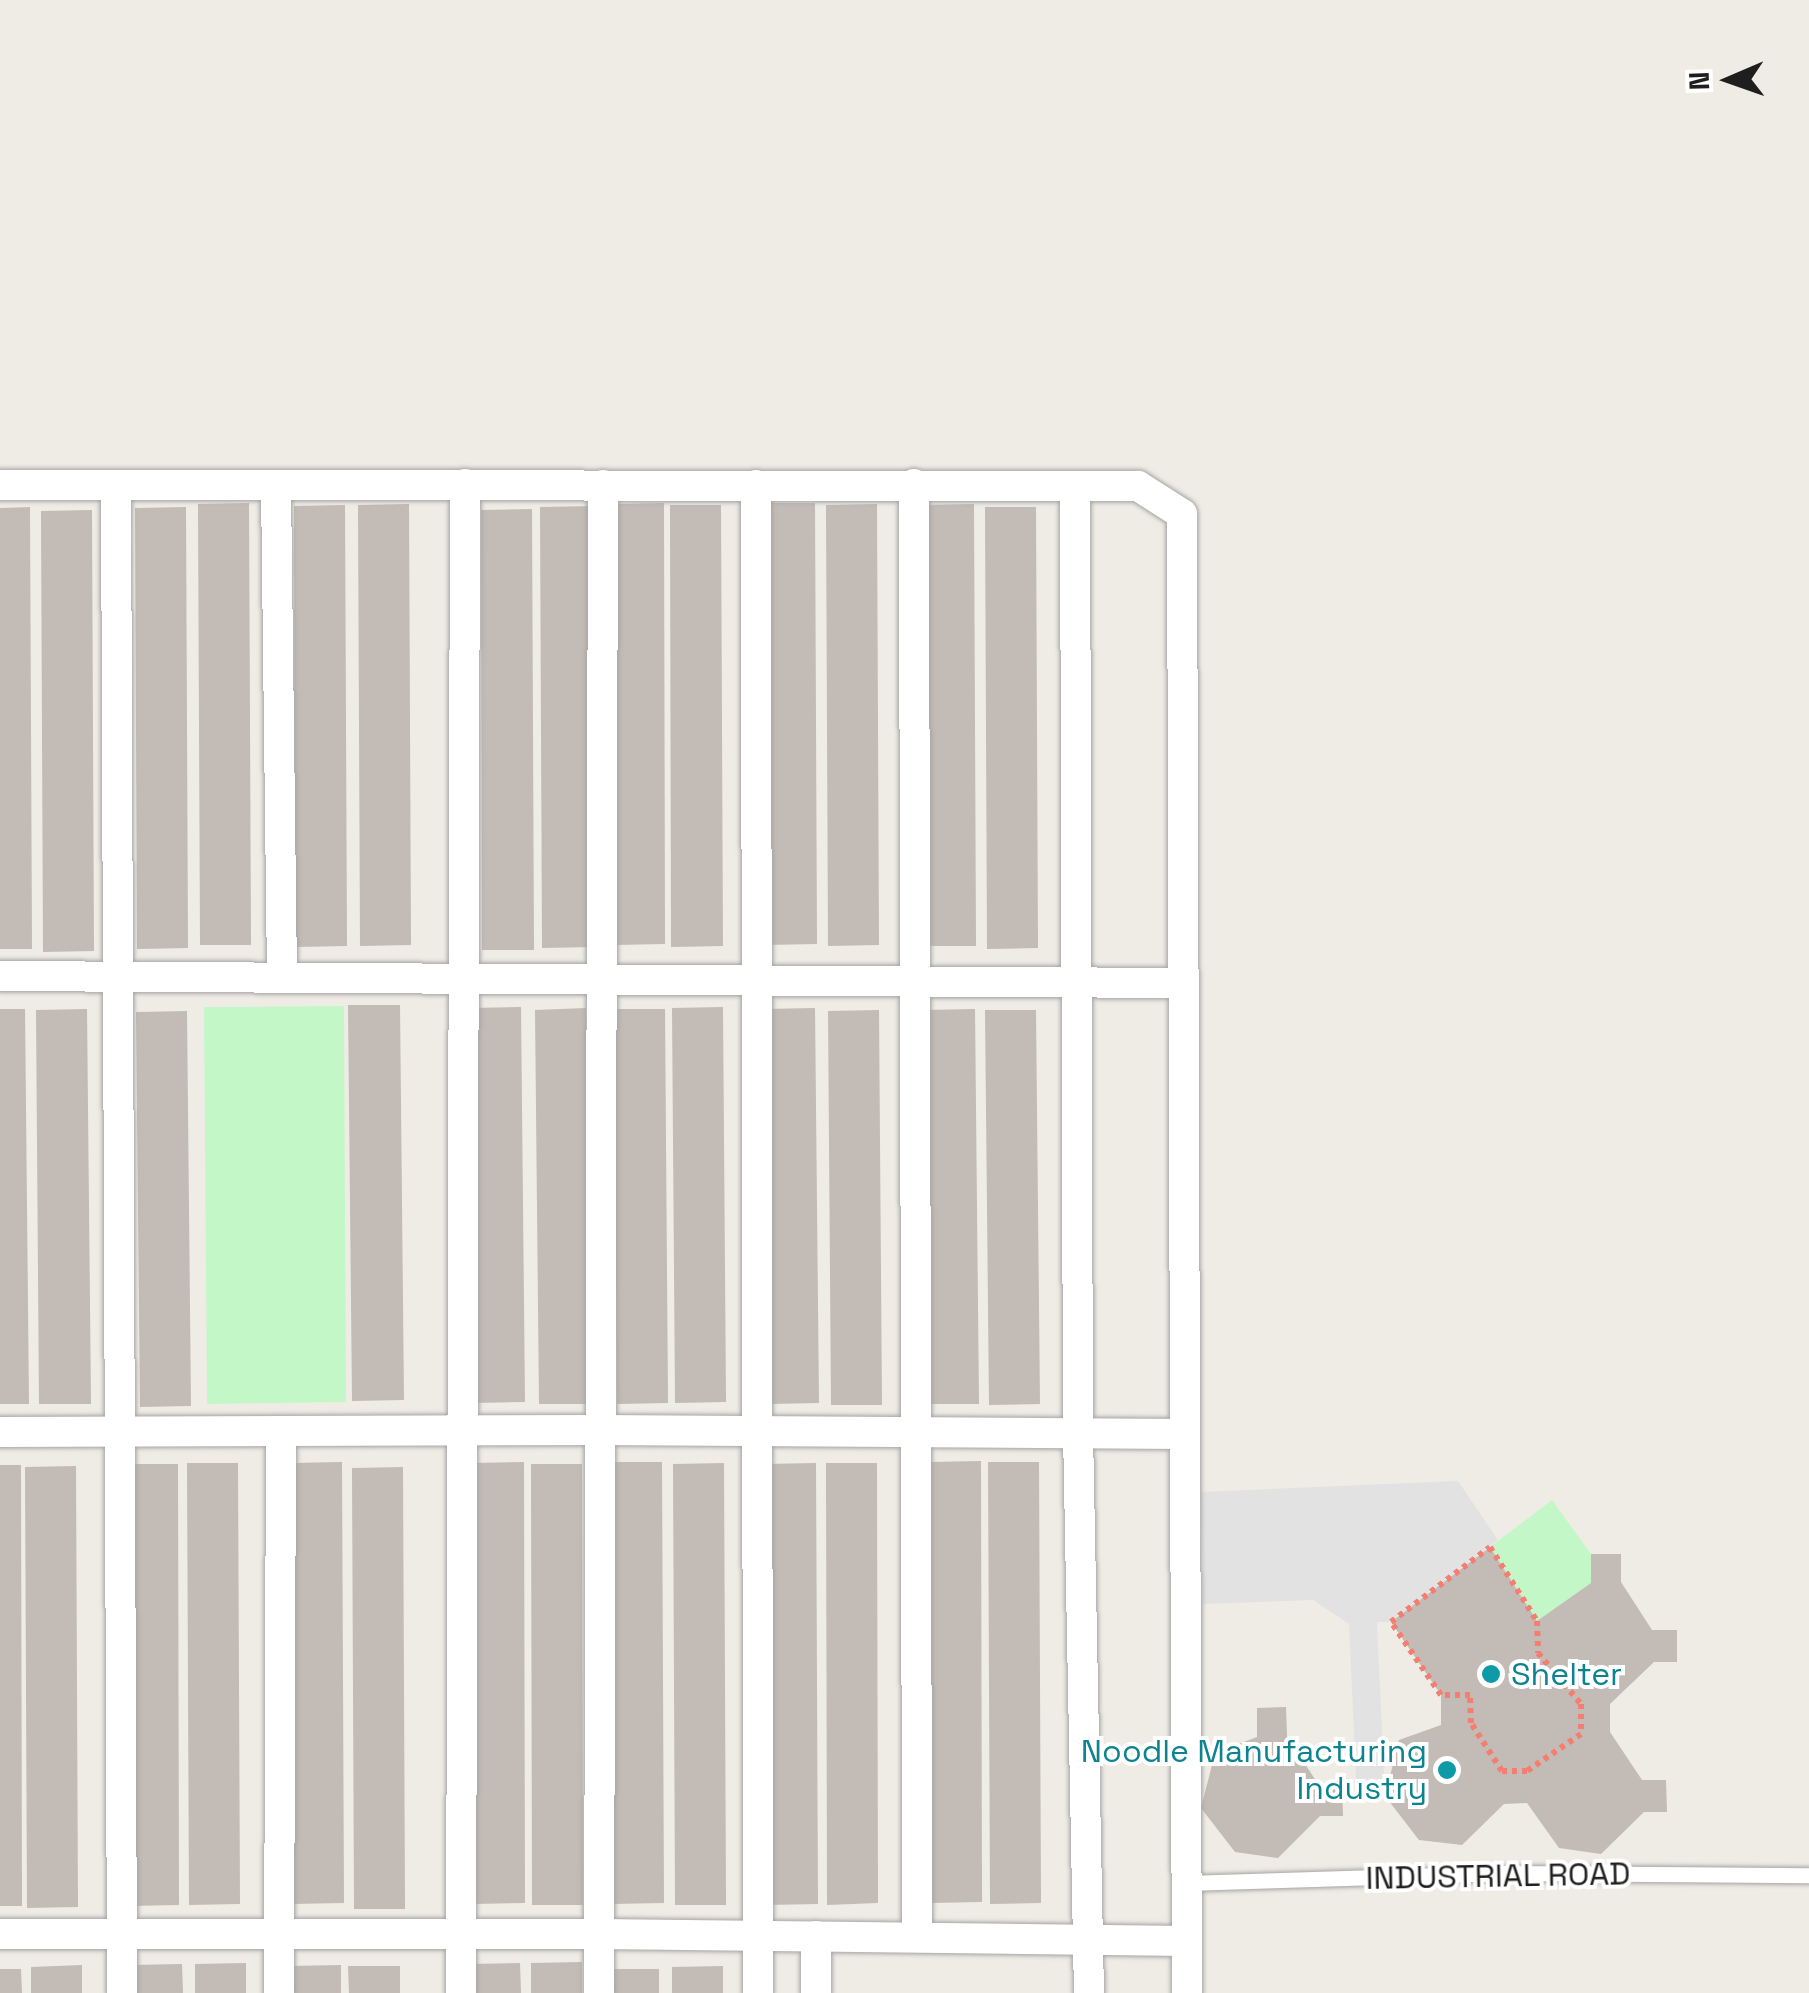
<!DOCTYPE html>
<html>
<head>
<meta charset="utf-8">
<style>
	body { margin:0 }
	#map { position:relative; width:1809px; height:1993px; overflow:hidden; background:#efece5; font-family:"Space Grotesk",sans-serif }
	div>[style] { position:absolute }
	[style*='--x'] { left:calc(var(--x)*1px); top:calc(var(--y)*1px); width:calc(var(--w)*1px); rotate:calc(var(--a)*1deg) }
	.park>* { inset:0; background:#c4f7c8 }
	.parking>* { inset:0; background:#e2e2e2 }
	.building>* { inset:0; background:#c3bbb5 }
	.path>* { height:6px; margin-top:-3px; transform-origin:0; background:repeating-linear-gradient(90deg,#f47e71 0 5px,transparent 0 10px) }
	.roads { filter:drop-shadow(0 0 2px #a5a5a5) drop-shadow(0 0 2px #a5a5a5) }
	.lane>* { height:15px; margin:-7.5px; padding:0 7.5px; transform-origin:7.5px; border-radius:7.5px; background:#fff }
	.street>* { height:30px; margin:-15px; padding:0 15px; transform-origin:15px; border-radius:15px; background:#fff }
	.dots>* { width:28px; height:28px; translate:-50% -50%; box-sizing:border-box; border:5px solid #fff; border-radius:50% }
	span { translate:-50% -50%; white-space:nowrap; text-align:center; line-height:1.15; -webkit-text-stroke:8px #fff; paint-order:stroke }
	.culture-label { font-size:32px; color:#0d838f }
	.left { translate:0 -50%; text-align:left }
	.right { translate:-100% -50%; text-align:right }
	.street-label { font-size:32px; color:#1e1e1e }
	.north { position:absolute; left:1679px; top:30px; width:100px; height:100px; -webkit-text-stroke:8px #fff; paint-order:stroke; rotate:268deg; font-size:28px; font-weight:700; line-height:40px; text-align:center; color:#1e1e1e }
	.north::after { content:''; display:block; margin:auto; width:35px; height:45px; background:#1e1e1e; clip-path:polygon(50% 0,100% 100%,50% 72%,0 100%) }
</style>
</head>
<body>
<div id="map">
	<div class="park">
		<i style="clip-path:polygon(344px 1006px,346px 1402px,207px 1404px,204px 1007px)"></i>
		<i style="clip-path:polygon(1552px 1500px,1591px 1554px,1591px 1583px,1537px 1621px,1490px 1547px)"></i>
	</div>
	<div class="parking">
		<i style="clip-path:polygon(1458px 1481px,1498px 1540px,1391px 1622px,1377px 1622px,1385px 1796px,1357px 1797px,1349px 1624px,1313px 1600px,1203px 1604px,1201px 1492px)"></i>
	</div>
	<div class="building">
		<i style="clip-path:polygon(249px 503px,251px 945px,200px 945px,198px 504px)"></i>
		<i style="clip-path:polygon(664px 503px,665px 944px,614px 945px,613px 504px)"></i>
		<i style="clip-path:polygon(764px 503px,815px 503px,817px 944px,766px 945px)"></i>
		<i style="clip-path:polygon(409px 504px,411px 945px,360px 946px,358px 505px)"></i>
		<i style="clip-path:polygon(877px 504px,879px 945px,828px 946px,826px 505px)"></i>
		<i style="clip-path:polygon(974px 504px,976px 946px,925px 946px,923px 505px)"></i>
		<i style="clip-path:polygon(345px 505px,347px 946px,295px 947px,294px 506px)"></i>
		<i style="clip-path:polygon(670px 505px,721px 505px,723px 946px,671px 947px)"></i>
		<i style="clip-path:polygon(592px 506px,593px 947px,542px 948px,540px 507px)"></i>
		<i style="clip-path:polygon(30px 507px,32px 949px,0 949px,0 508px)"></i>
		<i style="clip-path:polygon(186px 507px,188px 948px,137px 949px,135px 508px)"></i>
		<i style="clip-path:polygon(985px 507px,1036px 507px,1038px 948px,987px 949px)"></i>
		<i style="clip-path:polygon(532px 509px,534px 950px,482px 950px,481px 510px)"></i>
		<i style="clip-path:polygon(92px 510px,94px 951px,43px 952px,41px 511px)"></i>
		<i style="clip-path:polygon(348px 1005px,400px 1005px,404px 1400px,352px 1401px)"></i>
		<i style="clip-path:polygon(521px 1007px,525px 1402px,474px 1403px,470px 1008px)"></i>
		<i style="clip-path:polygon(723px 1007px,726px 1402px,675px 1403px,672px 1008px)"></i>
		<i style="clip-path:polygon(586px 1008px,590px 1404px,539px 1404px,535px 1010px)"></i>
		<i style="clip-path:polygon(815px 1008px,819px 1403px,768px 1404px,764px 1009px)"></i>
		<i style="clip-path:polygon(0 1009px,25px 1009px,29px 1404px,0 1404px)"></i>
		<i style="clip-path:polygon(87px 1009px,91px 1404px,39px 1404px,36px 1010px)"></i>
		<i style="clip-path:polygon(614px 1009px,665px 1009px,668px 1403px,617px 1404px)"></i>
		<i style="clip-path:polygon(975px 1009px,979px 1404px,928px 1404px,924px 1010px)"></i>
		<i style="clip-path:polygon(879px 1010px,882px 1405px,831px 1405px,828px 1011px)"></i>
		<i style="clip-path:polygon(985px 1010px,1036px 1010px,1040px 1404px,989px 1405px)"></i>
		<i style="clip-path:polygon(187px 1011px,191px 1406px,140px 1407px,136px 1012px)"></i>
		<i style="clip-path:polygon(981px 1461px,982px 1902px,931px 1903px,930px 1462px)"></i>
		<i style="clip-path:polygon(342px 1462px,344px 1903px,293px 1904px,291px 1463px)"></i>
		<i style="clip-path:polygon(524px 1462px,525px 1903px,473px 1904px,472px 1463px)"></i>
		<i style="clip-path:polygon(611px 1462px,662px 1462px,664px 1903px,613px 1904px)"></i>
		<i style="clip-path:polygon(988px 1462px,1039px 1462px,1041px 1903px,990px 1904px)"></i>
		<i style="clip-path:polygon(187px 1463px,238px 1463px,240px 1904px,189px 1905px)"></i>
		<i style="clip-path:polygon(724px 1463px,726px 1905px,675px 1905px,673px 1464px)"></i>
		<i style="clip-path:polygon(816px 1463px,818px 1904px,766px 1905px,765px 1464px)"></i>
		<i style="clip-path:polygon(826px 1463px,877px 1463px,878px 1903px,827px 1905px)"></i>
		<i style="clip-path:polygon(127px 1464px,178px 1464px,179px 1905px,128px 1906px)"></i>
		<i style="clip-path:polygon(531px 1464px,582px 1464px,583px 1905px,532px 1905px)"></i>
		<i style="clip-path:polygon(0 1465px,21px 1465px,22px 1906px,0 1906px)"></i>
		<i style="clip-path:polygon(76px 1466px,78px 1907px,27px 1908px,25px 1467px)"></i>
		<i style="clip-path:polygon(403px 1467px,405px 1909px,354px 1909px,352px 1468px)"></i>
		<i style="clip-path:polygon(1490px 1547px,1537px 1621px,1591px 1583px,1591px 1554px,1621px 1554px,1621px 1582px,1652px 1630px,1677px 1630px,1677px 1662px,1654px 1662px,1610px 1704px,1610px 1732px,1642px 1780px,1666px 1780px,1667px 1812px,1644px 1812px,1601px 1854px,1559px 1848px,1527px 1803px,1504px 1804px,1462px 1845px,1419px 1840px,1385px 1796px,1399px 1740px,1441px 1725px,1441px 1695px,1391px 1622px)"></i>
		<i style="clip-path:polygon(1286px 1707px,1287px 1736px,1318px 1784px,1342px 1783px,1343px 1816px,1320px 1816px,1278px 1858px,1235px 1852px,1201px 1808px,1215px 1753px,1257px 1737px,1257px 1708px)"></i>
		<i style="clip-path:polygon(582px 1962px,582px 1993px,531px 1993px,531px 1963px)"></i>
		<i style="clip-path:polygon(246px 1963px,246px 1993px,195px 1993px,195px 1964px)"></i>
		<i style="clip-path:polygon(520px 1963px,521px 1993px,470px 1993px,469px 1964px)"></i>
		<i style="clip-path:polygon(182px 1964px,183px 1993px,132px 1993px,131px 1965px)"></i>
		<i style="clip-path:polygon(82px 1965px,82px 1993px,31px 1993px,31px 1967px)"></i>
		<i style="clip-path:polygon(341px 1965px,341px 1993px,290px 1993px,290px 1966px)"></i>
		<i style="clip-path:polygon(348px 1966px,400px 1966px,400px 1993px,349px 1993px)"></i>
		<i style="clip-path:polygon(723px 1966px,723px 1993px,672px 1993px,672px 1967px)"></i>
		<i style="clip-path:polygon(0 1969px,21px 1969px,22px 1993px,0 1993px)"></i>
		<i style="clip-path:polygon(608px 1969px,659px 1969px,659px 1993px,608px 1993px)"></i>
	</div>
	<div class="path">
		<i style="--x:1490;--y:1547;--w:88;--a:57.6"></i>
		<i style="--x:1537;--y:1621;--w:32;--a:88"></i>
		<i style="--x:1538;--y:1653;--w:67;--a:49.9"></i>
		<i style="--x:1581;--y:1704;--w:30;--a:90"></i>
		<i style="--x:1581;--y:1734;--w:65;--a:145.6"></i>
		<i style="--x:1527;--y:1771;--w:25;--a:180"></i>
		<i style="--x:1502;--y:1771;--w:57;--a:-122.9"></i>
		<i style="--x:1471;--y:1723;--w:28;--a:-92"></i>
		<i style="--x:1470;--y:1695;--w:29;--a:180"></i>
		<i style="--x:1441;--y:1695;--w:88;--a:-124.4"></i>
		<i style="--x:1391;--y:1622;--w:124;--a:-37.1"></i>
	</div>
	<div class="roads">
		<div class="lane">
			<i style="--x:1186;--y:1883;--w:311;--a:-1.8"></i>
			<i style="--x:1497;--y:1873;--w:312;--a:0.4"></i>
		</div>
		<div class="street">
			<i style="--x:914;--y:484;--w:1452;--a:89.88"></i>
			<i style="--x:0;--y:485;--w:1138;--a:0.05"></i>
			<i style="--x:1138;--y:486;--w:52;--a:32.5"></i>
			<i style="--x:1182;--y:514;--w:1479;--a:89.81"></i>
			<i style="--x:116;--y:485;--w:1508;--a:89.77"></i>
			<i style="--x:276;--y:485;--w:492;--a:89.3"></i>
			<i style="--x:756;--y:485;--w:1508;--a:89.92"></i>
			<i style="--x:1075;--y:486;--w:946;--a:89.82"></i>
			<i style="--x:1078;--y:1432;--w:561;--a:88.88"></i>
			<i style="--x:0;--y:976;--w:1183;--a:0.34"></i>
			<i style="--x:0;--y:1432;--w:599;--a:-0.19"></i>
			<i style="--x:599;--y:1430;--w:585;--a:0.39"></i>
			<i style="--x:0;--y:1934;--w:600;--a:0"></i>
			<i style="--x:600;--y:1934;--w:587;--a:0.68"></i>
			<i style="--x:816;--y:1936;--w:57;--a:90"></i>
			<i style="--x:279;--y:1993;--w:561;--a:-89.8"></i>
			<i style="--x:461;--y:1993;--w:1509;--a:-89.85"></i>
			<i style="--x:599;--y:1993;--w:1508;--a:-89.85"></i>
		</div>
	</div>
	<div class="dots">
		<i style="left:1491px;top:1674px;background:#0f9aa8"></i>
		<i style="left:1447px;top:1770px;background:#0f9aa8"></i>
	</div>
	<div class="culture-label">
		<span class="left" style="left:1511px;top:1674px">Shelter</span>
		<span class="right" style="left:1427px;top:1770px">Noodle Manufacturing<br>Industry</span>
	</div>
	<div class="street-label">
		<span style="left:1498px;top:1876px;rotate:-1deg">INDUSTRIAL ROAD</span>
	</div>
	<div class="north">N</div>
</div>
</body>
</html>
